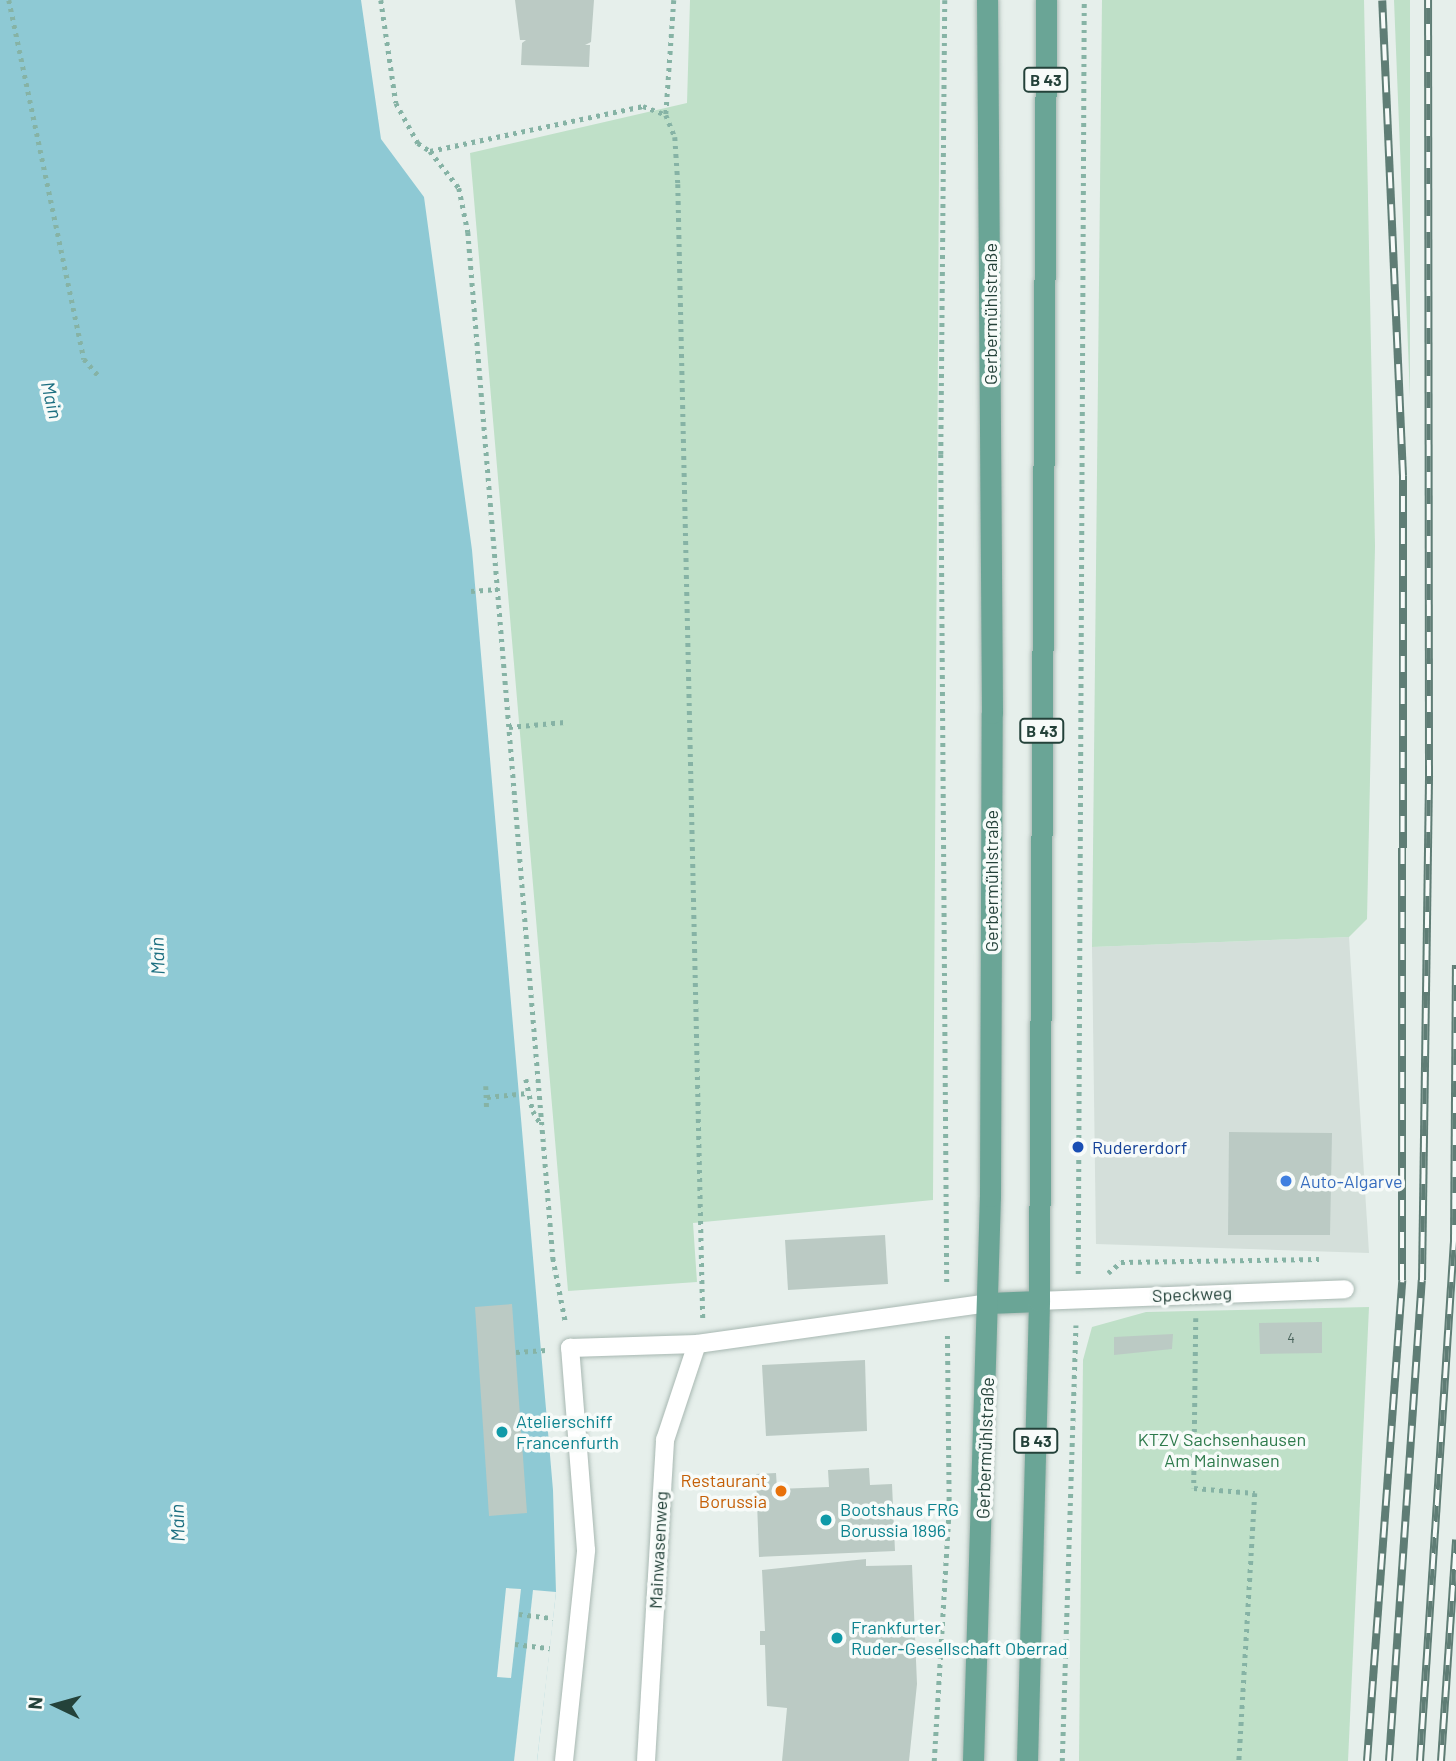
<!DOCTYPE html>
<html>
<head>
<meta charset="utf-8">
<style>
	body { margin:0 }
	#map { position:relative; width:1456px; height:1761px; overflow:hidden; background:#e6efeb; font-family:Barlow,sans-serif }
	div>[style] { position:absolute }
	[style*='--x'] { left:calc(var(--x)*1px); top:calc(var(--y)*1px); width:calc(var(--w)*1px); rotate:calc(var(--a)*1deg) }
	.built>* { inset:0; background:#d4dfda }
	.green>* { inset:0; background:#bfe0c8 }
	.water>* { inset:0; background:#8ec9d4 }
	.pier>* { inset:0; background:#e6efeb }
	.building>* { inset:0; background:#bbcac4 }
	.path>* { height:4.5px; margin-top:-2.25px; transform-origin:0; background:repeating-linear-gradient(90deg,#86b3a5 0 3.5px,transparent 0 8.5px) }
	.roads { filter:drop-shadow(0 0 2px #a8b8b2) drop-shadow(0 0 2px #a8b8b2) }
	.lane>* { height:18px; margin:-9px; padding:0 9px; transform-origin:9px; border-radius:9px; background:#fff }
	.primary>* { height:21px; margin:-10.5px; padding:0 10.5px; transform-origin:10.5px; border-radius:10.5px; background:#6aa596 }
	.rail>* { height:8px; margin-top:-4px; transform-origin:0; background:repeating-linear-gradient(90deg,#f7fbf9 0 16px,#5f7d75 0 32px); box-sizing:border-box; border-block:2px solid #5f7d75 }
	.dots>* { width:19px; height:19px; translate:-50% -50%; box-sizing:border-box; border:4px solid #f7fbf9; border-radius:50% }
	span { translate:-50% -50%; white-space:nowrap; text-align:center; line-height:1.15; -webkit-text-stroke:7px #f7fbf9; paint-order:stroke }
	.number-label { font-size:14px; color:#4a645c }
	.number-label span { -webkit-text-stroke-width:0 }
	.shield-label span { padding:2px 5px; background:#f7fbf9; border:2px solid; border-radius:5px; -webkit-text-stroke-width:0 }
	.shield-label { font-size:16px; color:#24423a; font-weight:700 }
	.street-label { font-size:18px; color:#24423a }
	.transit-label { font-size:18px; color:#164399 }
	.left { translate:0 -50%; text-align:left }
	.shop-label { font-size:18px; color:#366cbe }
	.culture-label { font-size:18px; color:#0d838f }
	.park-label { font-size:18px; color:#2d7a4b }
	.food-label { font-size:18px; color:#c56008 }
	.right { translate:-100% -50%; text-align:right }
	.water-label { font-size:19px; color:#1c6f80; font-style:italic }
	.north { position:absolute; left:21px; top:1670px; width:70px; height:70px; -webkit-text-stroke:5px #f7fbf9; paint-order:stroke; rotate:275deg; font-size:19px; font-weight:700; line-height:28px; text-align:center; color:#24423a }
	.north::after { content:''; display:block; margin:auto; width:24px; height:32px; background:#24423a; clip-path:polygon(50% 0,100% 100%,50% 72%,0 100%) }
</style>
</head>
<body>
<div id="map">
	<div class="built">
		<i style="clip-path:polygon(1349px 937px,1369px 1253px,1096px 1244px,1092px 947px)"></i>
	</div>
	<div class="green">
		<i style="clip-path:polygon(690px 0,940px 0,933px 1200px,693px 1223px,697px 1282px,568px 1291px,470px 153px,687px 103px)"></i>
		<i style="clip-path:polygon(1102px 0,1364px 0,1375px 546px,1367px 919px,1349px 937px,1092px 947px)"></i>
		<i style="clip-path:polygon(1394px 0,1410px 0,1410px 397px)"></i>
		<i style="clip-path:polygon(1369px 1307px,1348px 1761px,1079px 1761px,1083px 1360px,1092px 1327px,1146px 1312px)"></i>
	</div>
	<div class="water">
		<i style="clip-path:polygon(0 0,361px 0,381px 139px,424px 197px,472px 550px,553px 1490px,556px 1592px,537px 1761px,0 1761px)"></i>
	</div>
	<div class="pier">
		<i style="clip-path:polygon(506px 1588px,521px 1589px,511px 1678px,497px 1677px)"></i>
		<i style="clip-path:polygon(533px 1590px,556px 1592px,550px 1648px,537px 1761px,514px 1761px)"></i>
	</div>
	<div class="building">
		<i style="clip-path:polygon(515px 0,594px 0,591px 42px,585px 45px,590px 45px,589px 67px,521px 65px,522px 43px,526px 40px,520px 40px)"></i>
		<i style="clip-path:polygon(1229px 1132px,1332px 1133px,1330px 1235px,1228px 1235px)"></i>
		<i style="clip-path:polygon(885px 1235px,888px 1284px,788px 1290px,785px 1240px)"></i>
		<i style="clip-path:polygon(512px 1304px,527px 1513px,489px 1516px,475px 1307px)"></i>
		<i style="clip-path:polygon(1322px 1322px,1322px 1353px,1260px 1354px,1259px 1323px)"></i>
		<i style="clip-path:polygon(1173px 1334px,1172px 1349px,1114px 1355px,1114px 1337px)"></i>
		<i style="clip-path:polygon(865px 1360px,867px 1431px,766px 1436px,762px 1365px)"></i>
		<i style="clip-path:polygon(869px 1468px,870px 1485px,892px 1484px,895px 1551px,759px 1557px,756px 1474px,776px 1473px,777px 1489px,829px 1487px,828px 1470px)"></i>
		<i style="clip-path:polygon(866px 1559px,866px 1566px,912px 1565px,917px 1684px,909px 1761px,782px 1761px,787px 1708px,767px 1706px,765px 1645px,760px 1645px,760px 1631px,765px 1631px,762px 1570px)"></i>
	</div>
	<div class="path">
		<i style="--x:9;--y:0;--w:367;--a:78.2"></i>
		<i style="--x:84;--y:359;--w:21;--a:49"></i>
		<i style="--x:381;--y:0;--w:104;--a:81.7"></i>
		<i style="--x:396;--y:103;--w:46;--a:61.2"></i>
		<i style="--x:418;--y:143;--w:14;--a:34"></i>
		<i style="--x:430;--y:151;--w:47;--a:51.9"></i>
		<i style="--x:459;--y:188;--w:45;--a:78.4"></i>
		<i style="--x:468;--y:232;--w:1030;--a:85.26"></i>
		<i style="--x:553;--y:1258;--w:67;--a:78.9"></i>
		<i style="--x:674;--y:0;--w:115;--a:94"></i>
		<i style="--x:666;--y:115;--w:24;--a:68"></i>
		<i style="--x:675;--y:137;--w:47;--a:86.3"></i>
		<i style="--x:678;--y:184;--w:1135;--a:88.74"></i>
		<i style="--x:945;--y:0;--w:454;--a:90.5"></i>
		<i style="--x:941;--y:454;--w:831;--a:89.59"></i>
		<i style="--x:430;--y:151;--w:218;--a:-11.9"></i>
		<i style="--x:643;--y:106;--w:25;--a:21"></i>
		<i style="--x:471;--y:591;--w:27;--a:-4"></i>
		<i style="--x:509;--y:727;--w:56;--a:-5.1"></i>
		<i style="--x:526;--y:1079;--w:33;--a:78"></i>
		<i style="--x:533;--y:1111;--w:17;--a:59"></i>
		<i style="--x:486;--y:1086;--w:24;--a:88"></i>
		<i style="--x:487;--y:1097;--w:40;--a:-5.7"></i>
		<i style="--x:1108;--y:1273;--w:17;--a:-40"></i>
		<i style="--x:1121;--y:1262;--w:198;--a:-0.9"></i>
		<i style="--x:1078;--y:1274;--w:1274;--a:-89.73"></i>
		<i style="--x:1196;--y:1318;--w:170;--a:90.7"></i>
		<i style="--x:1194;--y:1488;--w:61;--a:4.7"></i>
		<i style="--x:1255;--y:1493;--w:268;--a:93.4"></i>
		<i style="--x:516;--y:1352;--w:30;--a:-4"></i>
		<i style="--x:519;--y:1614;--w:34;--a:7"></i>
		<i style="--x:515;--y:1644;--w:35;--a:7"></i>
		<i style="--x:934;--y:1761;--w:252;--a:-86.6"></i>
		<i style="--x:949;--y:1509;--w:177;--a:-90.6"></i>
		<i style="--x:1062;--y:1761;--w:436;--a:-88.2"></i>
	</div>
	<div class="roads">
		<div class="lane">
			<i style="--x:1039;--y:1301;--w:306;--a:-2.2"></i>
			<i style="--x:564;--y:1761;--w:212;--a:-84"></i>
			<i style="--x:586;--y:1550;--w:203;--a:-94.5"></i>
			<i style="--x:570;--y:1348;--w:127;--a:-1.8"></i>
			<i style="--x:697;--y:1344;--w:294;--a:-8"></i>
			<i style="--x:646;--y:1761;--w:322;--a:-86.6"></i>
			<i style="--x:665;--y:1440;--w:101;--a:-71.6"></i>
		</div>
		<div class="primary">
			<i style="--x:988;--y:1303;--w:51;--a:-2.2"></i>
			<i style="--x:973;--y:1761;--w:565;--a:-88.28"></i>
			<i style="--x:990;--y:1196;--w:483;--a:-89.8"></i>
			<i style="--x:992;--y:713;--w:713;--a:-90.4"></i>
			<i style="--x:1027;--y:1761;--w:460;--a:-88.5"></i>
			<i style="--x:1039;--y:1301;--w:1301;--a:-89.69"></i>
		</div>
	</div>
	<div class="rail">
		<i style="--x:1367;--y:1761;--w:482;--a:-85.8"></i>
		<i style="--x:1402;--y:1280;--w:804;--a:-89.93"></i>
		<i style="--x:1403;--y:476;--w:476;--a:-92.5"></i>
		<i style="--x:1389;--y:1761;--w:482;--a:-86.1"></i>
		<i style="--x:1422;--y:1280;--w:504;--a:-89.2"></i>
		<i style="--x:1429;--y:776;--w:776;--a:-90.07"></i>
		<i style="--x:1420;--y:1761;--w:521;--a:-86.26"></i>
		<i style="--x:1454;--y:1241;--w:276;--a:-89.6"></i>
		<i style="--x:1441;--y:1761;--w:222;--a:-86.1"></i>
	</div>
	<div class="dots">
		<i style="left:1078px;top:1147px;background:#1a4fb4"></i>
		<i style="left:1286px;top:1181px;background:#3f7fe0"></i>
		<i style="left:502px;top:1432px;background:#0f9aa8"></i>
		<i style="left:781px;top:1491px;background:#e8710a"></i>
		<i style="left:826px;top:1520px;background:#0f9aa8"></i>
		<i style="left:837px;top:1638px;background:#0f9aa8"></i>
	</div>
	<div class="number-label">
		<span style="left:1291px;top:1338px">4</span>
	</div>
	<div class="shield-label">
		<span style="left:1046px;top:80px">B 43</span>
		<span style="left:1042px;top:731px">B 43</span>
		<span style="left:1036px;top:1441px">B 43</span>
	</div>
	<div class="street-label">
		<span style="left:990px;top:314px;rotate:-90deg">Gerbermühlstraße</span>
		<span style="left:991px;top:881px;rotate:-90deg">Gerbermühlstraße</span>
		<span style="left:1192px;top:1294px;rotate:-2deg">Speckweg</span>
		<span style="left:985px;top:1448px;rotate:-88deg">Gerbermühlstraße</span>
		<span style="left:658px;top:1550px;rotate:-87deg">Mainwasenweg</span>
	</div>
	<div class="transit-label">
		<span class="left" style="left:1092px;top:1147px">Rudererdorf</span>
	</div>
	<div class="shop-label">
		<span class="left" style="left:1300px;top:1181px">Auto-Algarve</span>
	</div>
	<div class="culture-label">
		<span class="left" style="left:516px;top:1432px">Atelierschiff<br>Francenfurth</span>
		<span class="left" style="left:840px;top:1520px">Bootshaus FRG<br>Borussia 1896</span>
		<span class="left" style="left:851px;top:1638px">Frankfurter<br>Ruder-Gesellschaft Oberrad</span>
	</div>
	<div class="park-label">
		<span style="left:1222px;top:1450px">KTZV Sachsenhausen<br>Am Mainwasen</span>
	</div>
	<div class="food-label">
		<span class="right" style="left:767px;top:1491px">Restaurant<br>Borussia</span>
	</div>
	<div class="water-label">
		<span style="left:52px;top:400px;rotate:77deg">Main</span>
		<span style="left:157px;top:956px;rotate:-92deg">Main</span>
		<span style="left:177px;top:1523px;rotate:-92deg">Main</span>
	</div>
	<div class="north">N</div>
</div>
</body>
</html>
